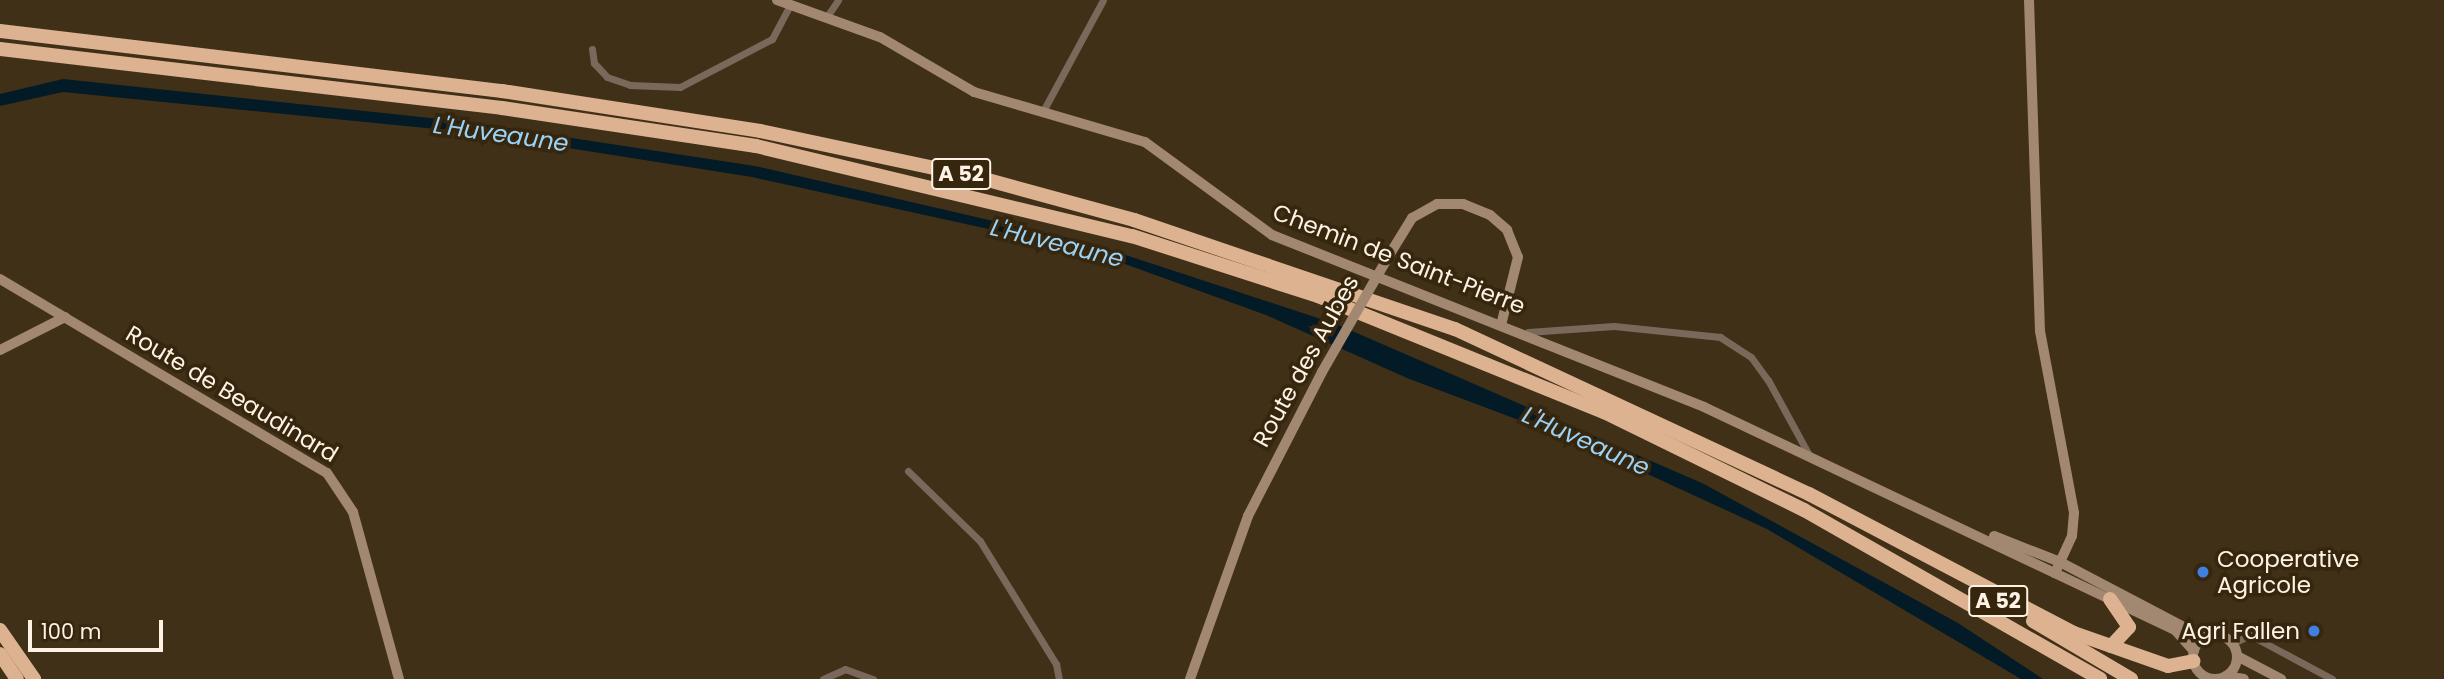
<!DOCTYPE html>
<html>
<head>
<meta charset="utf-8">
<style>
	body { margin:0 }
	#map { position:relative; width:2444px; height:679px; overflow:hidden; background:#413018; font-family:Poppins,sans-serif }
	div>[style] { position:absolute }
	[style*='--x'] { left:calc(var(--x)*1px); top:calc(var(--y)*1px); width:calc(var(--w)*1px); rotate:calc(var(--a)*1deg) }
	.water>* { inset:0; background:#031a27 }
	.street>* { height:7px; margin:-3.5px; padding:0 3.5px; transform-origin:3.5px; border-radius:3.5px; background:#7a695b }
	.secondary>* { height:10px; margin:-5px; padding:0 5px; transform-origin:5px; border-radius:5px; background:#a28771 }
	.secondary>.ring { margin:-5px; padding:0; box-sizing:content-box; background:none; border:10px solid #a28771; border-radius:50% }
	.highway>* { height:14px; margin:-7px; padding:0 7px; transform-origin:7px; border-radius:7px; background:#dcb290 }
	.secondary-bridge>* { height:10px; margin:-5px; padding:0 5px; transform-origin:5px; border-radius:5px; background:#a28771 }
	.dots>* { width:19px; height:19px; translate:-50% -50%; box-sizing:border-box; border:4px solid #36260e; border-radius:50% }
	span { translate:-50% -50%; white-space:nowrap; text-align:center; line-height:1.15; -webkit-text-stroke:7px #36260e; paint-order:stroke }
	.shield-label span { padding:2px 5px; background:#36260e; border:2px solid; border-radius:5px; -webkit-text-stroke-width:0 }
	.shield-label { font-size:21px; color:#fdf2e4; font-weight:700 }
	.street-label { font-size:23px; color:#fdf2e4 }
	.poi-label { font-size:23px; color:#fdf2e4 }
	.left { translate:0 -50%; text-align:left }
	.right { translate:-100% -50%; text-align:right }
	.water-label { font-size:24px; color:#9ad3f7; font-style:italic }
	.scale { position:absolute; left:28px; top:620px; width:135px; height:32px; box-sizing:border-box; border:4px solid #fdf2e4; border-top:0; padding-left:9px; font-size:21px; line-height:24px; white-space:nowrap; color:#fdf2e4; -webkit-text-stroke:5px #36260e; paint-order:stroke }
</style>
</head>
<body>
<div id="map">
	<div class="water">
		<i style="clip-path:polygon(63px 79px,468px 122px,755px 166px,1089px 243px,1336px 324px,1704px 484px,1958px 623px,2043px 679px,2021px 679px,1767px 529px,1580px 443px,1407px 378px,1266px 315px,1089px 251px,752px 177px,466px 132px,63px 92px,0 106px,0 94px)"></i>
	</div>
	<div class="street">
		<i style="--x:828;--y:15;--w:18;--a:-56"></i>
		<i style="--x:592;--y:49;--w:14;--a:82"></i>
		<i style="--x:594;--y:63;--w:19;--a:47"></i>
		<i style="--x:607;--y:77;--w:24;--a:19"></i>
		<i style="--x:630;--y:85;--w:50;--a:2.3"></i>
		<i style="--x:680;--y:87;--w:104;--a:-27.6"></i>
		<i style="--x:772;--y:39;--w:40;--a:-62"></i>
		<i style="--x:1042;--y:113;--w:128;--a:-61.6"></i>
		<i style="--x:1528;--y:332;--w:86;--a:-4"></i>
		<i style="--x:1614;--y:326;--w:107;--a:5.9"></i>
		<i style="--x:1720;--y:337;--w:37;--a:33"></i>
		<i style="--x:1751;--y:357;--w:29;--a:54"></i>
		<i style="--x:1768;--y:380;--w:85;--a:61.3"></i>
		<i style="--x:908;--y:471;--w:100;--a:44.2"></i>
		<i style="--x:980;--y:541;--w:145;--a:58.3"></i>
		<i style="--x:1056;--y:664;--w:15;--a:79"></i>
		<i style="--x:2232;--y:644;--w:20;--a:-27"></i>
		<i style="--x:2250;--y:635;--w:93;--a:28.2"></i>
		<i style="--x:823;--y:679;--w:24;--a:-24"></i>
		<i style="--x:845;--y:669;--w:30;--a:20"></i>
	</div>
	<div class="secondary">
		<i style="--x:777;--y:0;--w:109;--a:19.8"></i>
		<i style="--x:880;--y:37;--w:109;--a:30.3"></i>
		<i style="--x:974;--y:92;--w:178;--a:16.3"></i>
		<i style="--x:1145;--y:142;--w:157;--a:36.2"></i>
		<i style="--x:1272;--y:235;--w:465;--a:21.7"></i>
		<i style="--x:1704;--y:407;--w:521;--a:25.34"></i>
		<i style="--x:2175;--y:630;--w:28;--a:48"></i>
		<i style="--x:2029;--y:0;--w:331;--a:88.1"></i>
		<i style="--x:2040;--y:331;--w:185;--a:79.4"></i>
		<i style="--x:2074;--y:513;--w:23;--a:95"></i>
		<i style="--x:2072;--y:536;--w:41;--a:114.7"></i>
		<i style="--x:1388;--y:257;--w:46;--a:-58.4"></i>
		<i style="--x:1412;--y:218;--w:29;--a:-29"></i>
		<i style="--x:1437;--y:204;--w:26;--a:0"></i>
		<i style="--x:1463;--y:204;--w:29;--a:22"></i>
		<i style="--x:1490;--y:215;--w:23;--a:41"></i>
		<i style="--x:1507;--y:230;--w:29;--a:68"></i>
		<i style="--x:1518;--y:257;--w:66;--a:104"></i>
		<i style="--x:0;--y:279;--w:380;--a:30.7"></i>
		<i style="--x:327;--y:473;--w:47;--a:56.3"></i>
		<i style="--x:353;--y:512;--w:173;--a:74.6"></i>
		<i style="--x:0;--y:350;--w:73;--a:-26.9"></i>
		<i style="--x:1994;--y:536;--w:71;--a:21.5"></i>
		<i style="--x:2060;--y:562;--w:164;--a:27.7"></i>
		<i class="ring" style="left:2193px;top:635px;width:34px;height:34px"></i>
		<i style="--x:2237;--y:656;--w:50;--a:27.6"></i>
		<i style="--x:2226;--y:676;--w:18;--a:9"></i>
		<i style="--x:1190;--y:679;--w:173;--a:-70.4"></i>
		<i style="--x:1248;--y:516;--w:162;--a:-62.8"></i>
	</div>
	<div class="highway">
		<i style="--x:0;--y:31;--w:506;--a:6.82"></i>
		<i style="--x:502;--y:91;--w:261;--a:8.8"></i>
		<i style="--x:760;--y:131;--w:222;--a:12"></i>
		<i style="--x:977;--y:177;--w:163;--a:15.3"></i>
		<i style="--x:1134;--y:220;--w:339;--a:18.8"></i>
		<i style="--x:1455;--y:329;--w:391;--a:25"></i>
		<i style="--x:1809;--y:494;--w:299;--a:27.7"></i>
		<i style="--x:2074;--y:633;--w:100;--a:19.3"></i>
		<i style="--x:2168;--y:666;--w:26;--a:-11"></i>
		<i style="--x:0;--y:49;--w:505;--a:6.7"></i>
		<i style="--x:502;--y:108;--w:257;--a:8.5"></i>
		<i style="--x:756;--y:146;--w:387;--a:13.5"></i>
		<i style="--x:1132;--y:236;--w:195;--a:17.9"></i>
		<i style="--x:1318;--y:296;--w:309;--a:22.1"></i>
		<i style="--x:1604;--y:412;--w:223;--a:26.1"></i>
		<i style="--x:1804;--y:510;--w:341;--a:29.7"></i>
		<i style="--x:2110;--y:599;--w:34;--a:56"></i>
		<i style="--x:2129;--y:627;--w:26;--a:133"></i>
		<i style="--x:2033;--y:621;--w:114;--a:30.6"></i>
		<i style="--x:0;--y:630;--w:60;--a:55.2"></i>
		<i style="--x:0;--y:654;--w:30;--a:56"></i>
	</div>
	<div class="secondary-bridge">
		<i style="--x:1322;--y:372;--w:133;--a:-60.1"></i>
	</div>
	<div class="dots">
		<i style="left:2203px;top:572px;background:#3f7fe0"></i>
		<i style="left:2314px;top:631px;background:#3f7fe0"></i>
	</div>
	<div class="shield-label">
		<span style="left:961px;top:174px">A 52</span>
		<span style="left:1998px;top:601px">A 52</span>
	</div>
	<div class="street-label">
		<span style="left:1399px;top:259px;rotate:21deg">Chemin de Saint-Pierre</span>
		<span style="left:1306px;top:361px;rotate:-61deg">Route des Aubes</span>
		<span style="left:232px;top:394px;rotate:31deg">Route de Beaudinard</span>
	</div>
	<div class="poi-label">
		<span class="left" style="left:2217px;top:572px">Cooperative<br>Agricole</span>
		<span class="right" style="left:2300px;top:631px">Agri Fallen</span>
	</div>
	<div class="water-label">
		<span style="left:501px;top:134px;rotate:8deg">L'Huveaune</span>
		<span style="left:1057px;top:243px;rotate:14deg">L'Huveaune</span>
		<span style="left:1586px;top:441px;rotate:24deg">L'Huveaune</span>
	</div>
	<div class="scale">100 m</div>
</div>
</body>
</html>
